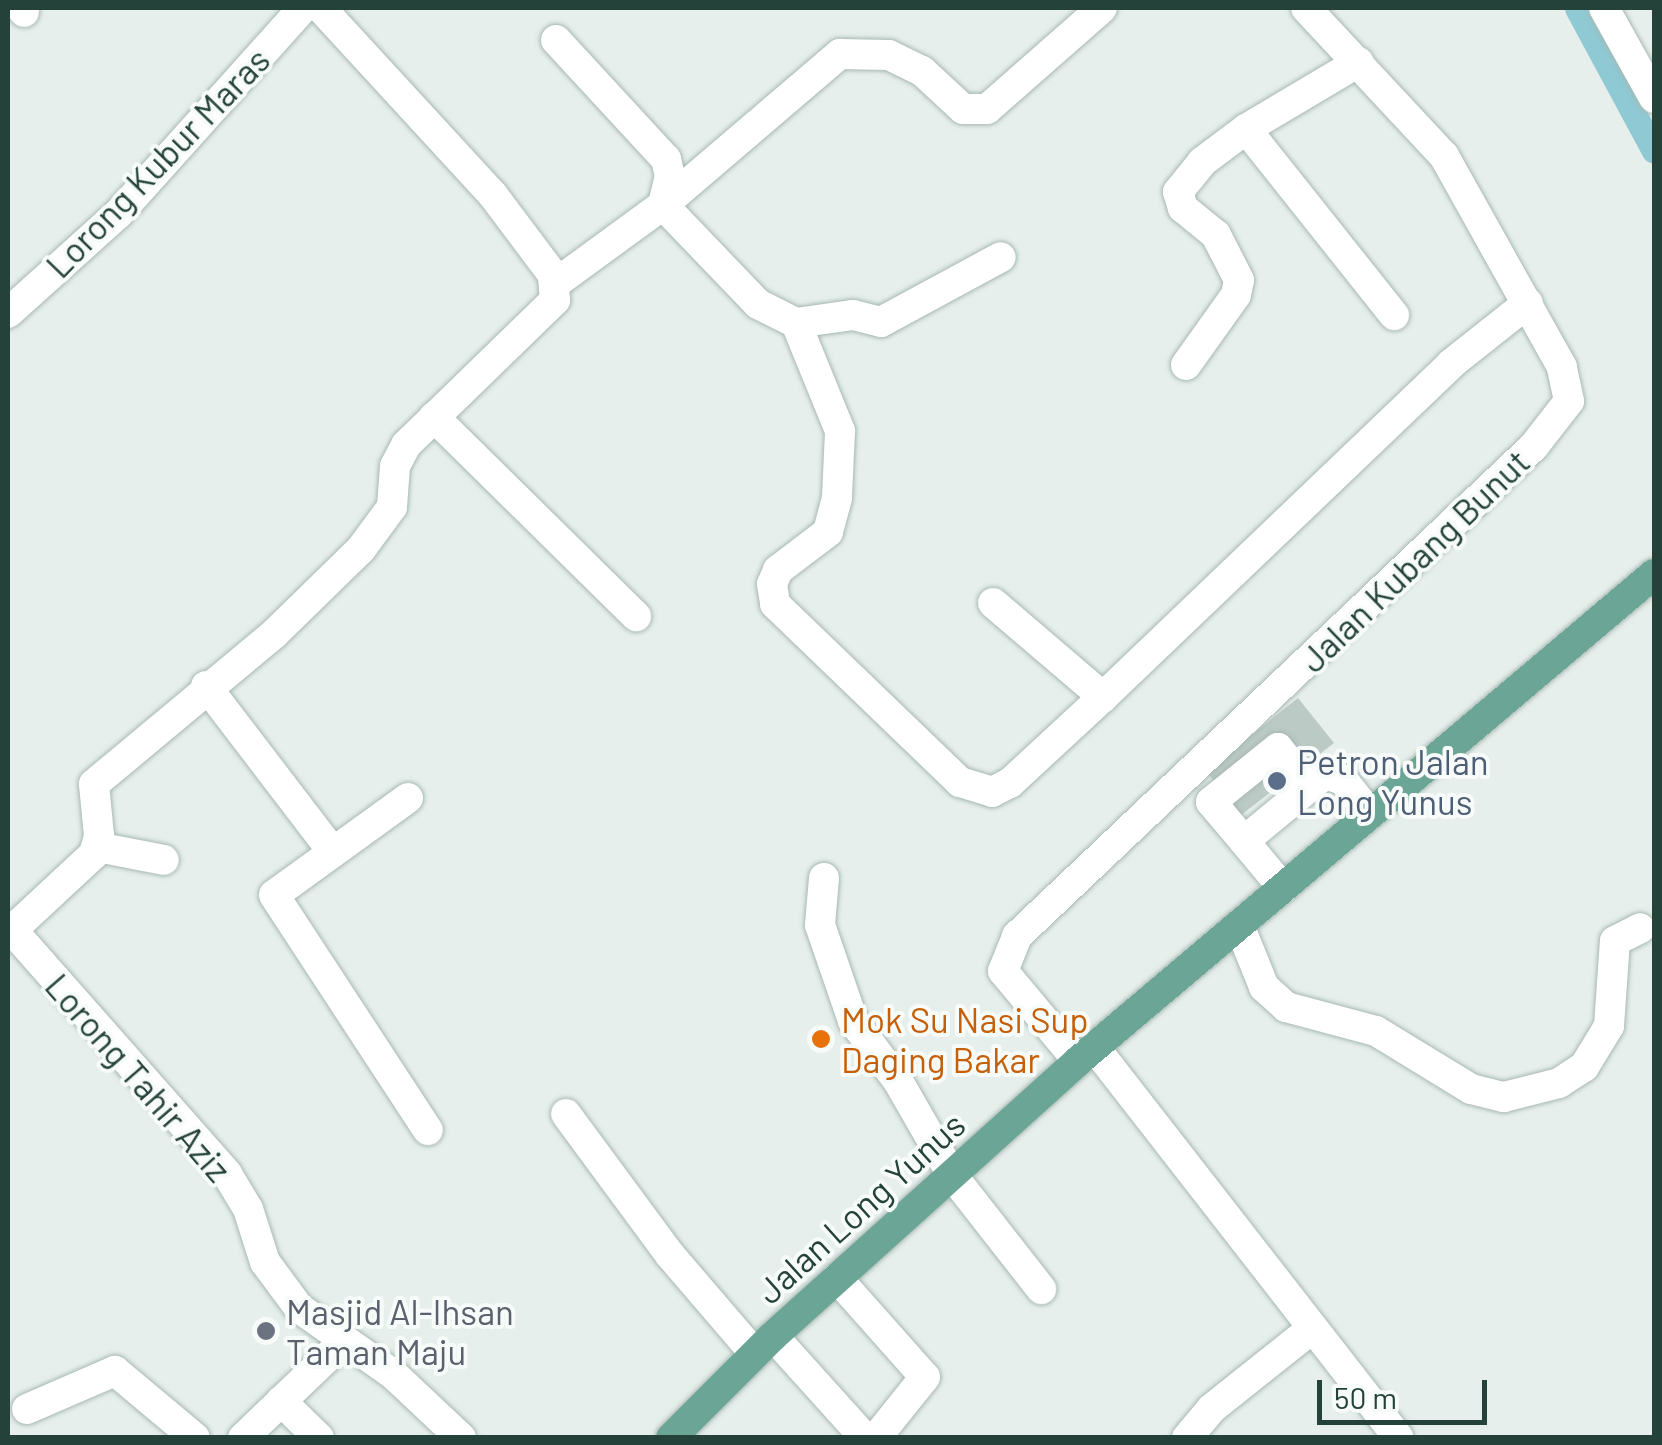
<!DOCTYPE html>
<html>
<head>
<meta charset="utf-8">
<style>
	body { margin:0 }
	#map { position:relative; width:1662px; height:1445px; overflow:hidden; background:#e6efeb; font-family:Barlow,sans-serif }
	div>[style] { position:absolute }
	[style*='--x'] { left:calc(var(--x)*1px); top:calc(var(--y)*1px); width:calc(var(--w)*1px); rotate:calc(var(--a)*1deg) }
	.canal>* { height:25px; margin:-12.5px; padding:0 12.5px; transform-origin:12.5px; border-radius:12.5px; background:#8ec9d4 }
	.building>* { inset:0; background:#bbcac4 }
	.roads { filter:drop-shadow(0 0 2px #a8b8b2) drop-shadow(0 0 2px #a8b8b2) }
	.minor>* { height:30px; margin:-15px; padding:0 15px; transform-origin:15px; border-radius:15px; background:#fff }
	.major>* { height:30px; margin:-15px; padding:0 15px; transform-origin:15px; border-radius:15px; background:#6aa596 }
	.dots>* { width:28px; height:28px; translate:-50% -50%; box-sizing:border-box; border:5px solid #f7fbf9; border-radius:50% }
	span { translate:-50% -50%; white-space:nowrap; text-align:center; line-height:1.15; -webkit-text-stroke:8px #f7fbf9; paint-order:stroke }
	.street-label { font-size:35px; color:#24423a }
	.service-label { font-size:35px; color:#4e5e75 }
	.left { translate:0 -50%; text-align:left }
	.food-label { font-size:35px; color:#c56008 }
	.worship-label { font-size:35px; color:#5b616d }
	.frame { position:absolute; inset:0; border:10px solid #24423a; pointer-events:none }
	.scale { position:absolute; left:1317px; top:1380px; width:170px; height:45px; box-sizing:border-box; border:5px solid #24423a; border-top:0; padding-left:12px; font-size:30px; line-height:35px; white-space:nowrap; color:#24423a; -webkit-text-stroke:8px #f7fbf9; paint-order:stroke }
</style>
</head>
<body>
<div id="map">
	<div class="canal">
		<i style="--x:1577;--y:8;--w:162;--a:61.7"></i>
	</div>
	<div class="building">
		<i style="clip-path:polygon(1298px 698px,1334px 743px,1241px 815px,1206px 771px)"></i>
	</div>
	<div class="roads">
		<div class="minor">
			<i style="--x:21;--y:8;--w:5;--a:53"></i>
			<i style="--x:1604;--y:8;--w:103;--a:60.9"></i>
			<i style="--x:556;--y:40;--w:162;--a:47.3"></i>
			<i style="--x:666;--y:159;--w:17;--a:77"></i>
			<i style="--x:670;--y:176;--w:30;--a:104"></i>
			<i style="--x:1246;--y:129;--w:238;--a:51.5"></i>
			<i style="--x:663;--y:205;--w:137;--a:46.2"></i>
			<i style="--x:758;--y:304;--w:42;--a:26.6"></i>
			<i style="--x:796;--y:323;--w:58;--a:-8"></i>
			<i style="--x:853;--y:315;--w:29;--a:14"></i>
			<i style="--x:881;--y:322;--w:136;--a:-28.4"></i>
			<i style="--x:556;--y:283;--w:132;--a:-36.1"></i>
			<i style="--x:663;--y:205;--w:233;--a:-40.5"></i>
			<i style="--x:840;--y:54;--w:49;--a:1.2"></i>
			<i style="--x:889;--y:55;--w:37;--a:26"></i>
			<i style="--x:922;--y:71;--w:56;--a:42.8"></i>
			<i style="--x:963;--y:109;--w:24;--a:0"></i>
			<i style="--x:987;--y:109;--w:153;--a:-41.3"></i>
			<i style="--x:8;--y:313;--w:148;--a:-42"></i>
			<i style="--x:118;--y:214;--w:277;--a:-48.1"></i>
			<i style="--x:796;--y:323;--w:117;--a:67.8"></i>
			<i style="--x:840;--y:431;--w:67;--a:92.6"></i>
			<i style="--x:837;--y:498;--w:35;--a:105"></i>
			<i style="--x:828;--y:532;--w:63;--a:142.8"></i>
			<i style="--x:778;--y:570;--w:15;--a:113"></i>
			<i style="--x:772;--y:584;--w:20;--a:81"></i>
			<i style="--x:775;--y:604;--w:257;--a:43.9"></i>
			<i style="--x:960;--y:782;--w:34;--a:17"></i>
			<i style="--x:992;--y:792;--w:20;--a:-27"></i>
			<i style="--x:1010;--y:783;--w:127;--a:-42.8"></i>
			<i style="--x:1103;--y:697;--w:482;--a:-43.7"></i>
			<i style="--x:1451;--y:364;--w:98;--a:-38.4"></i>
			<i style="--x:1186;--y:365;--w:86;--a:-54.5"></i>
			<i style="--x:1236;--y:295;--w:15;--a:-79"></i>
			<i style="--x:1239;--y:280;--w:51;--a:-117.1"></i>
			<i style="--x:1216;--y:235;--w:43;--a:-140.7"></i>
			<i style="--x:1183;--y:208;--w:17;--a:-107"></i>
			<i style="--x:1178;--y:192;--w:38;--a:-51"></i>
			<i style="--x:1202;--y:162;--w:55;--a:-36.9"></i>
			<i style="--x:1246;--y:129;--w:131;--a:-30.7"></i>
			<i style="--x:434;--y:417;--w:284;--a:44.6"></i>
			<i style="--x:993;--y:603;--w:145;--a:40.5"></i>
			<i style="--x:206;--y:686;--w:209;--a:52.6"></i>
			<i style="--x:408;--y:798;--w:165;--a:144.1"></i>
			<i style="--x:274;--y:895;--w:281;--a:56.8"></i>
			<i style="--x:1244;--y:841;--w:51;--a:-130.2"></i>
			<i style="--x:1211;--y:802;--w:86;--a:-38.9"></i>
			<i style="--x:1278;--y:748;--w:50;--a:51.5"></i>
			<i style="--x:97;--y:847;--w:68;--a:11"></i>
			<i style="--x:824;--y:878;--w:47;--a:94.9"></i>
			<i style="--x:820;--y:925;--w:102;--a:71"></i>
			<i style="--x:853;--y:1021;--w:75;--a:53.1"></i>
			<i style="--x:898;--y:1081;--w:108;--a:60.1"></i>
			<i style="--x:952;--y:1175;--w:145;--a:52"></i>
			<i style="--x:1283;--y:888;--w:61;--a:-129.7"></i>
			<i style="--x:1244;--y:841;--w:105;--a:-39.6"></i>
			<i style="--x:1325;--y:774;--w:19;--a:18"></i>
			<i style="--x:1343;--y:780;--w:43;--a:51.5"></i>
			<i style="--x:1239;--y:925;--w:67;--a:68"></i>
			<i style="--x:1264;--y:987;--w:30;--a:42"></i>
			<i style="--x:1286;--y:1007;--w:93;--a:14.9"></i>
			<i style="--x:1376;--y:1031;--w:111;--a:31.4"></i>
			<i style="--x:1471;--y:1089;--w:34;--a:14"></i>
			<i style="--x:1504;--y:1097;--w:57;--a:-14.3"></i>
			<i style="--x:1559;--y:1083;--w:30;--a:-33"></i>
			<i style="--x:1584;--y:1067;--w:48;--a:-58.6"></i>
			<i style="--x:1609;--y:1026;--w:85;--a:-86"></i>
			<i style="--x:1615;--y:941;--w:28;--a:-27"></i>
			<i style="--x:13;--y:931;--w:324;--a:48.6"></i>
			<i style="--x:227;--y:1174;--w:41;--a:59"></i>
			<i style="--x:248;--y:1209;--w:56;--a:72.2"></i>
			<i style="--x:265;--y:1262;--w:57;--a:53.5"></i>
			<i style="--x:299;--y:1308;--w:116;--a:35.2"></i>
			<i style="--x:394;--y:1375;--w:92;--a:43.2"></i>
			<i style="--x:8;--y:934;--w:117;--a:-42.9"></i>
			<i style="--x:94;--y:854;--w:19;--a:-74"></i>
			<i style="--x:99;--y:836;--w:52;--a:-95.5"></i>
			<i style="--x:94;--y:784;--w:233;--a:-39.8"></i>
			<i style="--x:273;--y:635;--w:123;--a:-44.3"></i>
			<i style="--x:361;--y:549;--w:52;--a:-53.6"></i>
			<i style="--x:392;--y:507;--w:41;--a:-85.8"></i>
			<i style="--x:395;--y:466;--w:24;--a:-62"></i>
			<i style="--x:406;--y:445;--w:208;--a:-44.2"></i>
			<i style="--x:555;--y:300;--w:25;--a:-95"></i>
			<i style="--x:553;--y:275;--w:100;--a:-126.9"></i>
			<i style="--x:493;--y:195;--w:254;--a:-132.6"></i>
			<i style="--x:1095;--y:1048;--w:494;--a:52.1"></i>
			<i style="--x:1078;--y:1061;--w:117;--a:-129.8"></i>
			<i style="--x:1003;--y:971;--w:38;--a:-68"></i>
			<i style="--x:1017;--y:936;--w:712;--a:-43.46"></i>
			<i style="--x:1534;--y:446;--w:57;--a:-52.1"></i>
			<i style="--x:1569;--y:401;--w:35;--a:-102"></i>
			<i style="--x:1562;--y:367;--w:242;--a:-119.2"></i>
			<i style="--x:1444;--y:156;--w:202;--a:-133"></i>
			<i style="--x:566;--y:1114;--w:175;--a:53.6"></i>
			<i style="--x:670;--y:1255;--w:130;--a:49.4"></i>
			<i style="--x:837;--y:1278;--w:132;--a:48.4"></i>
			<i style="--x:925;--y:1377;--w:78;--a:128.8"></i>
			<i style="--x:773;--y:1336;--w:137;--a:48"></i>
			<i style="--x:281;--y:1401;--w:53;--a:44.2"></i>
			<i style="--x:27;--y:1409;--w:96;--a:-23.4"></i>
			<i style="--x:115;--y:1371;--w:104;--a:39.9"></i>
			<i style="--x:243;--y:1438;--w:140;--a:-43.8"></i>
			<i style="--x:1187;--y:1438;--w:38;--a:-50"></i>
			<i style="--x:1211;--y:1409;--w:130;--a:-38.5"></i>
		</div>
		<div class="major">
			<i style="--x:671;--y:1438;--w:144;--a:-45"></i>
			<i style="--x:773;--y:1336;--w:411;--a:-42"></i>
			<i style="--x:1078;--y:1061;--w:754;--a:-40.21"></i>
		</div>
	</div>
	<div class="dots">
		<i style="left:1277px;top:781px;background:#5c6f8a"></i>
		<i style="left:821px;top:1039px;background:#e8710a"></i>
		<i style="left:266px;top:1331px;background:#6b7280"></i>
	</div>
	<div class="street-label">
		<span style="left:157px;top:162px;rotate:-46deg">Lorong Kubur Maras</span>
		<span style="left:1414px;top:560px;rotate:-44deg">Jalan Kubang Bunut</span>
		<span style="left:139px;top:1077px;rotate:49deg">Lorong Tahir Aziz</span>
		<span style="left:860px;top:1207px;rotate:-42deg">Jalan Long Yunus</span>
	</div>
	<div class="service-label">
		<span class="left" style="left:1297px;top:781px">Petron Jalan<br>Long Yunus</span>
	</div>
	<div class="food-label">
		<span class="left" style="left:841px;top:1039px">Mok Su Nasi Sup<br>Daging Bakar</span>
	</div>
	<div class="worship-label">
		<span class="left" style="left:286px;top:1331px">Masjid Al-Ihsan<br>Taman Maju</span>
	</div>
	<div class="frame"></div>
	<div class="scale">50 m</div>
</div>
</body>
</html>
